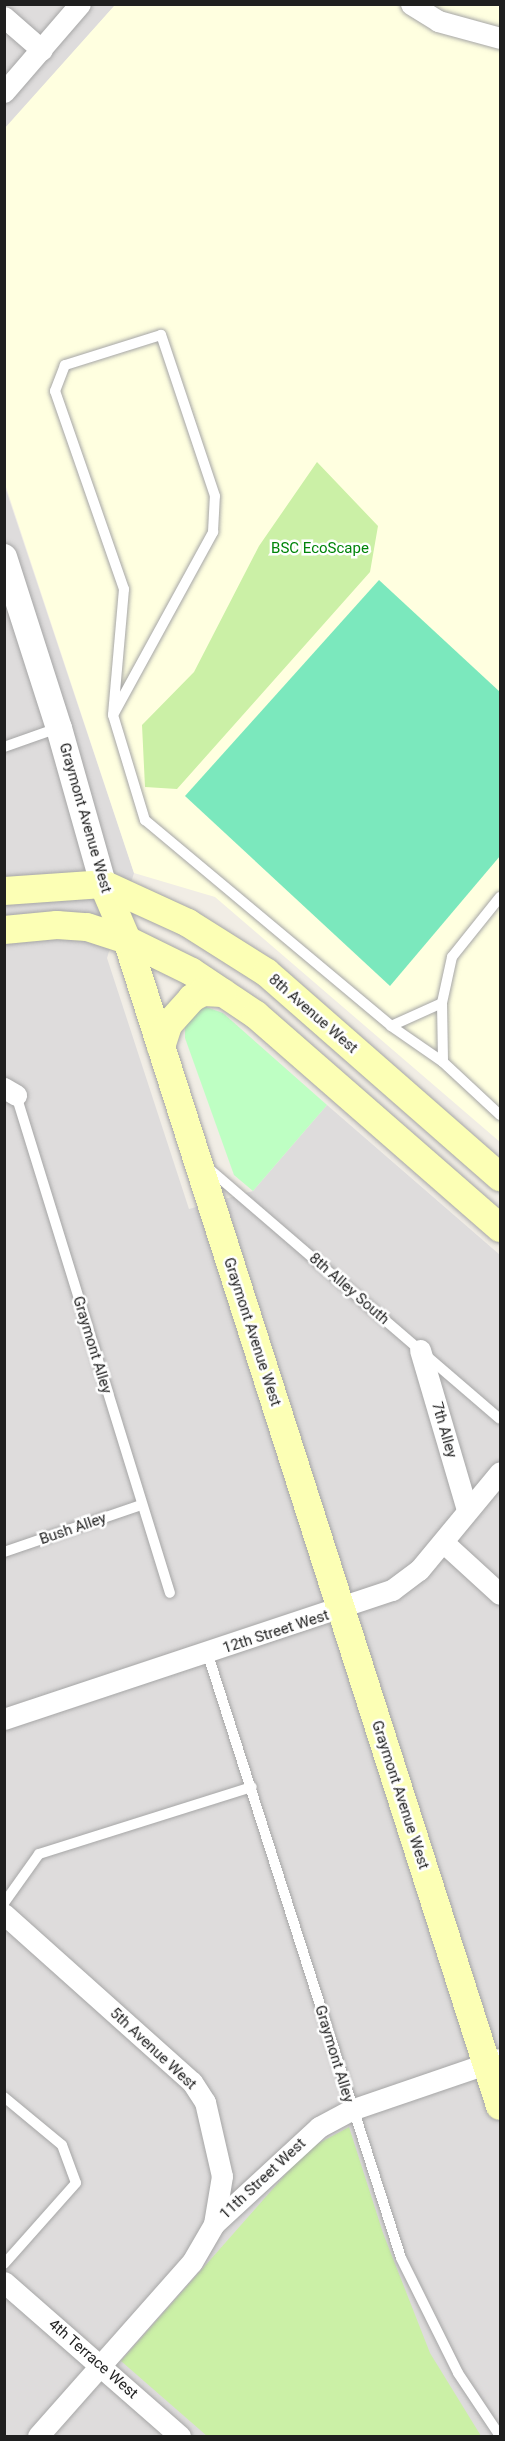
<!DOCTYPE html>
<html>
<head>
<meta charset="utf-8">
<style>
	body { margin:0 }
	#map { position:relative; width:505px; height:2441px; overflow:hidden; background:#f1ede5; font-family:Roboto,sans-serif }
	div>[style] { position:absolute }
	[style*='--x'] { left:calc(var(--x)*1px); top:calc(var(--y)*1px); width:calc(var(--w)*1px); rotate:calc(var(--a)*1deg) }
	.residential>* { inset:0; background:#dedcdc }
	.education>* { inset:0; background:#ffffe0 }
	.grass>* { inset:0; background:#cbf0a6 }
	.park>* { inset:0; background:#beffc3 }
	.pitch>* { inset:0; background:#7be8bd }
	.roads { filter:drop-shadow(0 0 2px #a6a6a6) drop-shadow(0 0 2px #a6a6a6) }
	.service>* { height:10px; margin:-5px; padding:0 5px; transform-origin:5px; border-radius:5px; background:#fff }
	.minor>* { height:21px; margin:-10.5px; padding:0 10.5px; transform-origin:10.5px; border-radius:10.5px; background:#fff }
	.tertiary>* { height:26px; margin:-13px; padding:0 13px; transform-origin:13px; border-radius:13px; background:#fff }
	.secondary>* { height:28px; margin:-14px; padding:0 14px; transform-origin:14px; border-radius:14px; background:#fcffb5 }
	span { translate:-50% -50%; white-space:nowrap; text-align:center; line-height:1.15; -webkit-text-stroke:5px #fff; paint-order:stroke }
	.park-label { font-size:15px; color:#01850a }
	.street-label { font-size:15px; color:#1f1f1f }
	.frame { position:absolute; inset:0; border:6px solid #1f1f1f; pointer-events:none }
</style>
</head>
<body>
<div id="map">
	<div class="residential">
		<i style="clip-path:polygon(5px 5px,115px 5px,5px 129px)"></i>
		<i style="clip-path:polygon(4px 484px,134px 873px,107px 958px,189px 1209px,253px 1191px,327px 1105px,500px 1255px,500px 2436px,5px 2436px)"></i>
	</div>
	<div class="education">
		<i style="clip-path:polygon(115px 5px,500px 5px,500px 1142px,215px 897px,134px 873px,5px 484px,4px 129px)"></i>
	</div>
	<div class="grass">
		<i style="clip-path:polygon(317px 462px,378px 526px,370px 572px,177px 789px,145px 787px,142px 725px,194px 672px,259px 546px)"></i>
		<i style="clip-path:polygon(349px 2127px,383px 2233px,430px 2353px,481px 2436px,207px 2436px,121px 2361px,308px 2149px)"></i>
	</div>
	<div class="park">
		<i style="clip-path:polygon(206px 1007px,223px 1013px,327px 1105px,253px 1191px,234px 1175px,185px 1038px,185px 1027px,198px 1011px)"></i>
	</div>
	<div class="pitch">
		<i style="clip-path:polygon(379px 580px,500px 692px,500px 856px,390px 986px,185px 796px)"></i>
	</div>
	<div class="roads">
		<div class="service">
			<i style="--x:113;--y:715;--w:209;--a:-61.3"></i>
			<i style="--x:213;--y:532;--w:36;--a:-87"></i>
			<i style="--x:215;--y:496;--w:170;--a:-108.5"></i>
			<i style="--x:161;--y:335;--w:101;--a:162.6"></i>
			<i style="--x:65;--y:365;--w:28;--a:111"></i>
			<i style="--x:55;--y:391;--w:210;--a:70.8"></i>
			<i style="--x:124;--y:589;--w:126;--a:95"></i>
			<i style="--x:113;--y:715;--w:110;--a:73.1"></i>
			<i style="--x:145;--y:820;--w:321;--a:39.9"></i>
			<i style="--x:391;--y:1026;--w:56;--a:-24.3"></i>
			<i style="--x:4;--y:747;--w:57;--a:-19.4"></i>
			<i style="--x:500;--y:897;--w:77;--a:128.7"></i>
			<i style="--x:452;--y:957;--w:47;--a:102.3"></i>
			<i style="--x:442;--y:1003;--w:59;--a:89"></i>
			<i style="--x:443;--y:1062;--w:78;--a:42.9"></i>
			<i style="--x:391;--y:1026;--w:63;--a:34.7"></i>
			<i style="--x:16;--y:1095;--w:521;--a:72.82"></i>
			<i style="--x:207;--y:1167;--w:386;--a:40.7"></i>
			<i style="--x:4;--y:1552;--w:145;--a:-18.9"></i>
			<i style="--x:208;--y:1655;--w:633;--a:72.25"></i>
			<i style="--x:401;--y:2258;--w:128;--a:63.6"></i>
			<i style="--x:458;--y:2373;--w:76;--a:56.3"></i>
			<i style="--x:4;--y:1903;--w:60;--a:-54.5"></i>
			<i style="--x:39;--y:1854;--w:223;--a:-17.5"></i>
			<i style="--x:4;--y:2097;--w:75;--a:39.6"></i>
			<i style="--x:62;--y:2145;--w:40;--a:69.8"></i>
			<i style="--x:76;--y:2183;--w:108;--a:131.6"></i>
		</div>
		<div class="minor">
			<i style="--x:411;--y:4;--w:32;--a:32"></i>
			<i style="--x:438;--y:21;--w:64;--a:15.3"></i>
			<i style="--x:4;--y:17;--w:50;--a:41"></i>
			<i style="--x:4;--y:92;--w:116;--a:-49.2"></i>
			<i style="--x:4;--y:1088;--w:14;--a:30"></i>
			<i style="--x:420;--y:1350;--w:167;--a:73.6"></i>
			<i style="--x:443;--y:1542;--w:77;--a:42.4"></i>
			<i style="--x:4;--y:1719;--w:409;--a:-18.4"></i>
			<i style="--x:392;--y:1590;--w:34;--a:-37"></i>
			<i style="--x:419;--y:1570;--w:127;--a:-50.4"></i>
			<i style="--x:4;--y:1914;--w:252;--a:41.8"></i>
			<i style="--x:192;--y:2082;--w:24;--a:57"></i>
			<i style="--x:205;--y:2102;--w:76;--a:77.1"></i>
			<i style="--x:222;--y:2176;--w:49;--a:99.5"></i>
			<i style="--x:4;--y:2282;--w:234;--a:41.2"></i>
			<i style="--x:38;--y:2436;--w:232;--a:-48.5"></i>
			<i style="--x:192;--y:2262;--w:44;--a:-59.9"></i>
			<i style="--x:214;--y:2224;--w:143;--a:-42.7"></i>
			<i style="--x:319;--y:2127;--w:36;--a:-28"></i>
			<i style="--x:351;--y:2110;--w:157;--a:-18.9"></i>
		</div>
		<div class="tertiary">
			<i style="--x:4;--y:557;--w:180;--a:72.2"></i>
			<i style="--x:59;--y:728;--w:162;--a:74.2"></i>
		</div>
		<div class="secondary">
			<i style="--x:103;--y:884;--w:61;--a:66.8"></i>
			<i style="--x:127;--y:940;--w:1224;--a:72.26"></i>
			<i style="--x:4;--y:891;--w:99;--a:-4"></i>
			<i style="--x:103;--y:884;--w:94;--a:24.6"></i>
			<i style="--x:188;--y:923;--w:93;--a:32.3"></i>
			<i style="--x:267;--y:973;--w:310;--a:41.2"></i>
			<i style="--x:4;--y:930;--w:53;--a:-5.4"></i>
			<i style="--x:57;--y:925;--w:30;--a:4"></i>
			<i style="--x:87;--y:927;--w:42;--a:18"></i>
			<i style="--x:127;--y:940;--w:72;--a:26.2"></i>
			<i style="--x:192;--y:972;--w:77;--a:33.9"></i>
			<i style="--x:256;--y:1015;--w:324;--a:41.1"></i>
			<i style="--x:161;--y:1047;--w:23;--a:-72"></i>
			<i style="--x:168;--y:1025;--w:36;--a:-48"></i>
			<i style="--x:192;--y:998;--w:13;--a:-29"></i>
			<i style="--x:203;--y:992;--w:20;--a:3"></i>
		</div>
	</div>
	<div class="park-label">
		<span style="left:320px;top:549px">BSC EcoScape</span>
	</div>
	<div class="street-label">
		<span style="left:85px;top:818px;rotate:74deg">Graymont Avenue West</span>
		<span style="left:313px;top:1014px;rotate:41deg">8th Avenue West</span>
		<span style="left:349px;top:1289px;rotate:41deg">8th Alley South</span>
		<span style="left:252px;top:1332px;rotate:72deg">Graymont Avenue West</span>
		<span style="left:92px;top:1345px;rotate:73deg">Graymont Alley</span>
		<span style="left:444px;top:1430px;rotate:74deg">7th Alley</span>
		<span style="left:73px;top:1529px;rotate:-19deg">Bush Alley</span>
		<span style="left:276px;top:1632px;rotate:-18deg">12th Street West</span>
		<span style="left:400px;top:1795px;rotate:72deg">Graymont Avenue West</span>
		<span style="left:153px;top:2049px;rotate:43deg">5th Avenue West</span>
		<span style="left:334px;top:2054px;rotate:73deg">Graymont Alley</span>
		<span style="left:263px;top:2179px;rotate:-43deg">11th Street West</span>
		<span style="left:93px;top:2359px;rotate:41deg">4th Terrace West</span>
	</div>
	<div class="frame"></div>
</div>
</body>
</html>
